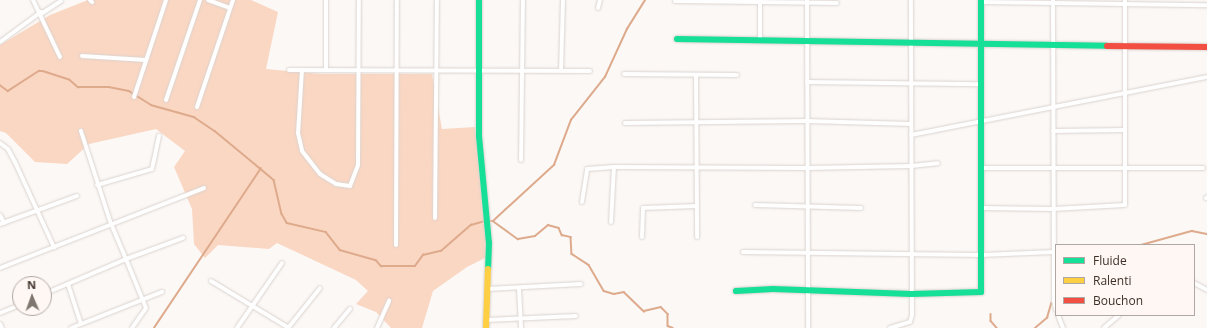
<!DOCTYPE html>
<html>
<head>
<meta charset="utf-8">
<style>
	body { margin:0 }
	#map { position:relative; width:1207px; height:328px; overflow:hidden; background:#fbf8f6; font-family:"Open Sans",sans-serif }
	div>[style] { position:absolute }
	[style*='--x'] { left:calc(var(--x)*1px); top:calc(var(--y)*1px); width:calc(var(--w)*1px); rotate:calc(var(--a)*1deg) }
	.green>* { inset:0; background:#fad7c3 }
	.stream>* { height:1.5px; margin:-0.75px; padding:0 0.75px; transform-origin:0.75px; border-radius:0.75px; background:#deaa8c }
	.roads { filter:drop-shadow(0 0 1px #dbd3ce) drop-shadow(0 0 1px #dbd3ce) }
	.street>* { height:4px; margin:-2px; padding:0 2px; transform-origin:2px; border-radius:2px; background:#fefefe }
	.fast>* { height:6px; margin:-3px; padding:0 3px; transform-origin:3px; border-radius:3px; background:#16e098 }
	.slow>* { height:6px; margin:-3px; padding:0 3px; transform-origin:3px; border-radius:3px; background:#ffcf43 }
	.jam>* { height:6px; margin:-3px; padding:0 3px; transform-origin:3px; border-radius:3px; background:#f24e42 }
	span { translate:-50% -50%; white-space:nowrap; text-align:center; line-height:1.15; -webkit-text-stroke:3px #fef7f3; paint-order:stroke }
	.legend { position:absolute; left:1055px; top:244px; width:140px; height:72px; box-sizing:border-box; background:#fef7f3; border:1px solid #b1a7a2; margin:0; padding:5px 7px; list-style:none; font-size:12px; color:#3e3028 }
	.legend li { display:flex; align-items:center; gap:8px; height:20px }
	.legend b { width:20px; border:1px solid #b1a7a2 }
	.north { position:absolute; left:12px; top:276px; width:40px; height:40px; box-sizing:border-box; background:#fef7f3; border:1px solid #b1a7a2; border-radius:50%; rotate:358deg; font-size:11px; font-weight:700; line-height:16px; text-align:center; color:#3e3028 }
	.north::after { content:''; display:block; margin:auto; width:14px; height:18px; background:#807670; clip-path:polygon(50% 0,100% 100%,50% 72%,0 100%) }
</style>
</head>
<body>
<div id="map">
	<div class="green">
		<i style="clip-path:polygon(88px 0,251px 0,278px 12px,266px 69px,321px 74px,432px 74px,442px 129px,475px 127px,485px 201px,487px 257px,467px 267px,433px 291px,422px 328px,391px 328px,376px 312px,356px 304px,368px 291px,356px 280px,277px 243px,269px 249px,218px 245px,205px 258px,194px 244px,192px 209px,174px 167px,185px 151px,156px 129px,89px 144px,67px 164px,35px 162px,6px 133px,0 131px,0 45px,50px 15px)"></i>
	</div>
	<div class="stream">
		<i style="--x:0;--y:85;--w:10;--a:37"></i>
		<i style="--x:8;--y:91;--w:37;--a:-33"></i>
		<i style="--x:39;--y:71;--w:4;--a:0"></i>
		<i style="--x:43;--y:71;--w:28;--a:18"></i>
		<i style="--x:70;--y:80;--w:11;--a:41"></i>
		<i style="--x:78;--y:87;--w:31;--a:0"></i>
		<i style="--x:109;--y:87;--w:20;--a:11"></i>
		<i style="--x:129;--y:91;--w:26;--a:32"></i>
		<i style="--x:151;--y:105;--w:45;--a:15.6"></i>
		<i style="--x:194;--y:117;--w:25;--a:34"></i>
		<i style="--x:215;--y:131;--w:77;--a:39.7"></i>
		<i style="--x:274;--y:180;--w:35;--a:77"></i>
		<i style="--x:282;--y:214;--w:10;--a:61"></i>
		<i style="--x:287;--y:223;--w:40;--a:13"></i>
		<i style="--x:326;--y:232;--w:23;--a:52"></i>
		<i style="--x:340;--y:250;--w:37;--a:16"></i>
		<i style="--x:376;--y:260;--w:8;--a:50"></i>
		<i style="--x:381;--y:266;--w:34;--a:0"></i>
		<i style="--x:415;--y:266;--w:14;--a:-54"></i>
		<i style="--x:423;--y:255;--w:18;--a:-13"></i>
		<i style="--x:441;--y:251;--w:40;--a:-41"></i>
		<i style="--x:471;--y:225;--w:15;--a:-16"></i>
		<i style="--x:489;--y:221;--w:4;--a:0"></i>
		<i style="--x:493;--y:221;--w:31;--a:36"></i>
		<i style="--x:518;--y:239;--w:17;--a:-10"></i>
		<i style="--x:535;--y:236;--w:17;--a:-40"></i>
		<i style="--x:548;--y:225;--w:11;--a:15"></i>
		<i style="--x:559;--y:228;--w:8;--a:67"></i>
		<i style="--x:562;--y:235;--w:9;--a:13"></i>
		<i style="--x:571;--y:237;--w:17;--a:87"></i>
		<i style="--x:572;--y:254;--w:20;--a:33"></i>
		<i style="--x:589;--y:265;--w:30;--a:60"></i>
		<i style="--x:604;--y:291;--w:10;--a:17"></i>
		<i style="--x:614;--y:294;--w:10;--a:-11"></i>
		<i style="--x:624;--y:292;--w:28;--a:44"></i>
		<i style="--x:644;--y:311;--w:17;--a:-13"></i>
		<i style="--x:661;--y:307;--w:10;--a:45"></i>
		<i style="--x:668;--y:314;--w:12;--a:90"></i>
		<i style="--x:668;--y:326;--w:5;--a:22"></i>
		<i style="--x:493;--y:221;--w:83;--a:-42.6"></i>
		<i style="--x:554;--y:165;--w:48;--a:-69.3"></i>
		<i style="--x:571;--y:120;--w:55;--a:-51.7"></i>
		<i style="--x:605;--y:77;--w:53;--a:-65.4"></i>
		<i style="--x:627;--y:29;--w:34;--a:-58"></i>
		<i style="--x:1141;--y:245;--w:53;--a:-15.4"></i>
		<i style="--x:1192;--y:231;--w:15;--a:11"></i>
		<i style="--x:991;--y:314;--w:7;--a:90"></i>
		<i style="--x:991;--y:321;--w:9;--a:49"></i>
		<i style="--x:154;--y:328;--w:192;--a:-56.2"></i>
		<i style="--x:1035;--y:328;--w:16;--a:-40"></i>
		<i style="--x:1047;--y:318;--w:15;--a:-74"></i>
		<i style="--x:1051;--y:304;--w:6;--a:-39"></i>
	</div>
	<div class="roads">
		<div class="street">
			<i style="--x:33;--y:0;--w:63;--a:64.7"></i>
			<i style="--x:90;--y:0;--w:3;--a:45"></i>
			<i style="--x:208;--y:0;--w:23;--a:20"></i>
			<i style="--x:326;--y:0;--w:70;--a:90"></i>
			<i style="--x:760;--y:0;--w:41;--a:90"></i>
			<i style="--x:807;--y:0;--w:328;--a:89.8"></i>
			<i style="--x:1053;--y:0;--w:301;--a:89.8"></i>
			<i style="--x:1054;--y:301;--w:9;--a:77"></i>
			<i style="--x:675;--y:1;--w:162;--a:0.7"></i>
			<i style="--x:981;--y:2;--w:226;--a:0.8"></i>
			<i style="--x:598;--y:8;--w:8;--a:-76"></i>
			<i style="--x:41;--y:14;--w:24;--a:-33"></i>
			<i style="--x:0;--y:42;--w:51;--a:-36.2"></i>
			<i style="--x:82;--y:56;--w:64;--a:3.6"></i>
			<i style="--x:289;--y:70;--w:301;--a:0.2"></i>
			<i style="--x:302;--y:70;--w:63;--a:93.6"></i>
			<i style="--x:298;--y:133;--w:18;--a:77"></i>
			<i style="--x:302;--y:151;--w:29;--a:52"></i>
			<i style="--x:320;--y:174;--w:19;--a:32"></i>
			<i style="--x:336;--y:184;--w:14;--a:8"></i>
			<i style="--x:350;--y:186;--w:22;--a:-69"></i>
			<i style="--x:358;--y:165;--w:165;--a:-89.7"></i>
			<i style="--x:561;--y:71;--w:71;--a:-88.4"></i>
			<i style="--x:624;--y:74;--w:113;--a:0.5"></i>
			<i style="--x:696;--y:76;--w:161;--a:89.6"></i>
			<i style="--x:807;--y:82;--w:174;--a:0.7"></i>
			<i style="--x:134;--y:97;--w:102;--a:-71.7"></i>
			<i style="--x:166;--y:100;--w:106;--a:-71.2"></i>
			<i style="--x:197;--y:107;--w:113;--a:-71.4"></i>
			<i style="--x:625;--y:123;--w:182;--a:-0.6"></i>
			<i style="--x:807;--y:121;--w:104;--a:1.7"></i>
			<i style="--x:1053;--y:131;--w:72;--a:-0.8"></i>
			<i style="--x:911;--y:135;--w:302;--a:-11.1"></i>
			<i style="--x:0;--y:143;--w:10;--a:37"></i>
			<i style="--x:8;--y:149;--w:15;--a:62"></i>
			<i style="--x:15;--y:162;--w:94;--a:65.4"></i>
			<i style="--x:521;--y:160;--w:160;--a:-89.3"></i>
			<i style="--x:981;--y:168;--w:222;--a:0"></i>
			<i style="--x:97;--y:185;--w:57;--a:-16.2"></i>
			<i style="--x:152;--y:169;--w:34;--a:-78"></i>
			<i style="--x:1206;--y:198;--w:1;--a:-45"></i>
			<i style="--x:582;--y:202;--w:33;--a:-81"></i>
			<i style="--x:587;--y:169;--w:27;--a:-4"></i>
			<i style="--x:755;--y:205;--w:106;--a:1.6"></i>
			<i style="--x:981;--y:208;--w:72;--a:0.8"></i>
			<i style="--x:1053;--y:209;--w:72;--a:-3.2"></i>
			<i style="--x:1125;--y:205;--w:205;--a:-90"></i>
			<i style="--x:0;--y:215;--w:9;--a:63"></i>
			<i style="--x:435;--y:218;--w:218;--a:-89.5"></i>
			<i style="--x:611;--y:222;--w:55;--a:-86.9"></i>
			<i style="--x:614;--y:167;--w:194;--a:0.3"></i>
			<i style="--x:808;--y:168;--w:103;--a:-1.1"></i>
			<i style="--x:911;--y:166;--w:27;--a:-6"></i>
			<i style="--x:0;--y:224;--w:82;--a:-20"></i>
			<i style="--x:642;--y:237;--w:29;--a:-88"></i>
			<i style="--x:643;--y:208;--w:54;--a:-2.1"></i>
			<i style="--x:396;--y:245;--w:245;--a:-89.8"></i>
			<i style="--x:743;--y:252;--w:238;--a:0.7"></i>
			<i style="--x:981;--y:255;--w:73;--a:-2.4"></i>
			<i style="--x:0;--y:268;--w:219;--a:-21.4"></i>
			<i style="--x:211;--y:281;--w:91;--a:31.1"></i>
			<i style="--x:1194;--y:283;--w:15;--a:28"></i>
			<i style="--x:68;--y:284;--w:42;--a:72"></i>
			<i style="--x:519;--y:288;--w:40;--a:87.1"></i>
			<i style="--x:487;--y:289;--w:94;--a:-3"></i>
			<i style="--x:44;--y:294;--w:89;--a:-23.1"></i>
			<i style="--x:126;--y:259;--w:38;--a:-113"></i>
			<i style="--x:111;--y:224;--w:98;--a:-107.9"></i>
			<i style="--x:0;--y:313;--w:22;--a:-22"></i>
			<i style="--x:1058;--y:315;--w:14;--a:69"></i>
			<i style="--x:486;--y:320;--w:90;--a:-2.5"></i>
			<i style="--x:0;--y:324;--w:4;--a:63"></i>
			<i style="--x:71;--y:328;--w:98;--a:-21.6"></i>
			<i style="--x:132;--y:328;--w:24;--a:-55"></i>
			<i style="--x:146;--y:308;--w:53;--a:-112.2"></i>
			<i style="--x:126;--y:259;--w:61;--a:-20.2"></i>
			<i style="--x:237;--y:328;--w:79;--a:-55.3"></i>
			<i style="--x:288;--y:328;--w:51;--a:-51.3"></i>
			<i style="--x:334;--y:328;--w:25;--a:-50"></i>
			<i style="--x:377;--y:328;--w:30;--a:-66"></i>
			<i style="--x:890;--y:328;--w:21;--a:-17"></i>
			<i style="--x:910;--y:322;--w:7;--a:-74"></i>
			<i style="--x:912;--y:315;--w:315;--a:-90.2"></i>
			<i style="--x:1104;--y:328;--w:20;--a:-41"></i>
		</div>
		<div class="fast">
			<i style="--x:479;--y:0;--w:136;--a:90"></i>
			<i style="--x:479;--y:136;--w:107;--a:84.7"></i>
			<i style="--x:489;--y:243;--w:26;--a:92"></i>
			<i style="--x:677;--y:39;--w:430;--a:0.9"></i>
			<i style="--x:736;--y:291;--w:37;--a:-3"></i>
			<i style="--x:773;--y:289;--w:138;--a:2.1"></i>
			<i style="--x:911;--y:294;--w:70;--a:-1.6"></i>
			<i style="--x:981;--y:292;--w:292;--a:-90"></i>
		</div>
		<div class="slow">
			<i style="--x:486;--y:328;--w:59;--a:-88.1"></i>
		</div>
		<div class="jam">
			<i style="--x:1107;--y:46;--w:100;--a:0.6"></i>
		</div>
	</div>
	<ul class="legend">
	<li><b style="height:5px;background:#16e098"></b>Fluide</li>
	<li><b style="height:5px;background:#ffcf43"></b>Ralenti</li>
	<li><b style="height:5px;background:#f24e42"></b>Bouchon</li>
	</ul>
	<div class="north">N</div>
</div>
</body>
</html>
